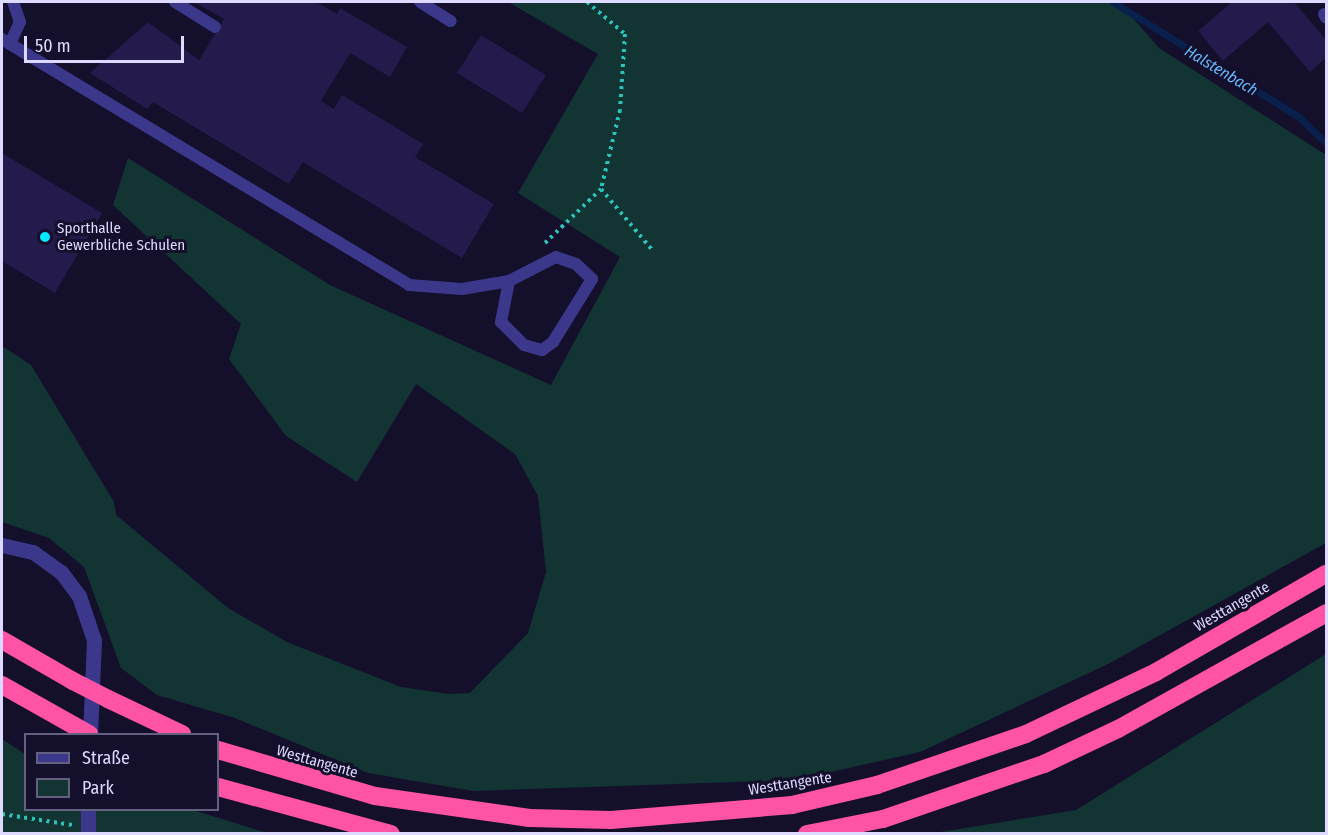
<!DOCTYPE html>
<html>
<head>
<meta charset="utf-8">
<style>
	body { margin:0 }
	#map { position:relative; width:1328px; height:835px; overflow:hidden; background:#140f2a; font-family:"Fira Sans Condensed",sans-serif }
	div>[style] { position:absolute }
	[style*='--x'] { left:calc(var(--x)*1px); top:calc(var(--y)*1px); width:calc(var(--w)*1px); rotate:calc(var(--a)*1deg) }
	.green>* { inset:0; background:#123534 }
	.stream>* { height:7px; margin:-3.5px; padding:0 3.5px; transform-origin:3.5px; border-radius:3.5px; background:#08204b }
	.building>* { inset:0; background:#241a4c }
	.path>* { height:4px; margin-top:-2px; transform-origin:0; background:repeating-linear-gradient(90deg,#2ac2b9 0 3px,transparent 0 7.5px) }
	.lane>* { height:12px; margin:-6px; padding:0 6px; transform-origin:6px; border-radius:6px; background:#3b388c }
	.street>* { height:15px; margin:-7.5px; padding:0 7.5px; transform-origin:7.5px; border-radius:7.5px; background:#3b388c }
	.highway>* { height:18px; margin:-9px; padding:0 9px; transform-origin:9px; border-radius:9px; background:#ff54a6 }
	.highway-bridge>* { height:18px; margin:-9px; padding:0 9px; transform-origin:9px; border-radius:9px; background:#ff54a6 }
	.dots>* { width:16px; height:16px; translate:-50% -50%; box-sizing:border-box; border:3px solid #140f2a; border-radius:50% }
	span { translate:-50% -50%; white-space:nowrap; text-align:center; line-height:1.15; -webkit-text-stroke:6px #140f2a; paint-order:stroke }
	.poi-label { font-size:15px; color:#ddd9ff }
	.left { translate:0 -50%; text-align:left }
	.street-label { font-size:15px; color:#ddd9ff }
	.water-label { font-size:16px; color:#67b8ff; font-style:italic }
	.frame { position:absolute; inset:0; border:3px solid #ddd9ff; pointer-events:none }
	.legend { position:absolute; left:24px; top:733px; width:195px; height:78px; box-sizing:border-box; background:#140f2a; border:2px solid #64607f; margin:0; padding:8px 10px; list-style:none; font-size:18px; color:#ddd9ff }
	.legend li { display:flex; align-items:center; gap:12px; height:30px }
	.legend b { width:30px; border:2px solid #64607f }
	.scale { position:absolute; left:24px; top:36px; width:160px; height:27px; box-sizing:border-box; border:3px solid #ddd9ff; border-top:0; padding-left:8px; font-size:18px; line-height:21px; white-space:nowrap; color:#ddd9ff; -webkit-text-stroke:4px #140f2a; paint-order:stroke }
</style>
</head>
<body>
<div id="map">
	<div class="green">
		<i style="clip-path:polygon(508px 2px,1119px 2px,1159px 48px,1326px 155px,1326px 543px,1108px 664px,920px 752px,795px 780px,473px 791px,368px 773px,235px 718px,157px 695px,121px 668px,84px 567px,49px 538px,2px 522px,2px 346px,31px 365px,114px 502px,116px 515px,228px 608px,287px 642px,401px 687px,449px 694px,470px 693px,528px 633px,546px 572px,538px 496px,515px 454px,416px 384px,357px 482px,286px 436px,229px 359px,241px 324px,113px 205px,128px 158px,330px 285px,551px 385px,620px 257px,518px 193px,598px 54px)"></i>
		<i style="clip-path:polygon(1326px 654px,1326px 833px,934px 833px,1076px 810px)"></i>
		<i style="clip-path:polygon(2px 739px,25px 754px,26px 810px,193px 810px,267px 833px,2px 833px)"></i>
	</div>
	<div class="stream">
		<i style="--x:1113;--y:2;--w:219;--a:31.7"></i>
		<i style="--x:1299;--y:117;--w:37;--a:44"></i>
	</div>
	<div class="building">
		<i style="clip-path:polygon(194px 2px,316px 2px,337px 14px,340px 8px,407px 47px,390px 77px,350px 53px,321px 101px,334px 109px,342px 95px,423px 144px,415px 157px,494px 204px,462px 258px,303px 162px,289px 184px,153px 102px,147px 109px,90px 73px,148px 22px,199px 60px,224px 19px)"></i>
		<i style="clip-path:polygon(1232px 2px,1294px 2px,1326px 40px,1326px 58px,1310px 72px,1268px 22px,1223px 61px,1198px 31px)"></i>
		<i style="clip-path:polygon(481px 35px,546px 75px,522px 113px,457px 73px)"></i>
		<i style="clip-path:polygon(2px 153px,102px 213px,55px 293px,2px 261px)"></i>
	</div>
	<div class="path">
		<i style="--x:587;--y:2;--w:50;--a:40.1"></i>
		<i style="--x:625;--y:34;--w:76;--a:93.8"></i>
		<i style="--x:620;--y:110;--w:81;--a:103.5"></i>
		<i style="--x:601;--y:189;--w:81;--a:50"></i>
		<i style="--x:545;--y:243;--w:78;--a:-44"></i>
		<i style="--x:2;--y:814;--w:71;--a:8.9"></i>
	</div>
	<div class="lane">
		<i style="--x:175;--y:2;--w:47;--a:32"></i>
		<i style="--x:420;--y:2;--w:36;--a:32"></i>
		<i style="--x:1324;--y:14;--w:4;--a:63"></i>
		<i style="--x:2;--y:39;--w:9;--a:32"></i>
		<i style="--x:10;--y:44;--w:24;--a:-66"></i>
		<i style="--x:20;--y:22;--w:21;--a:-109"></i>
		<i style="--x:10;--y:44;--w:466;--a:31.1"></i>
		<i style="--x:409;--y:285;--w:53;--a:4.3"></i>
		<i style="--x:462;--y:289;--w:48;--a:-9.7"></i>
		<i style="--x:509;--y:281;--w:42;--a:101"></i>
		<i style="--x:501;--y:322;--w:33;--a:45"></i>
		<i style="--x:524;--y:345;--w:19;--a:16"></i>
		<i style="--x:542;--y:350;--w:14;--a:-36"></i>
		<i style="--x:553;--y:342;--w:74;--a:-58.2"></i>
		<i style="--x:592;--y:279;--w:22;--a:-137"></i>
		<i style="--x:576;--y:264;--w:21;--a:-161"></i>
		<i style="--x:556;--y:257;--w:53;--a:152.9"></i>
	</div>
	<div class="street">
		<i style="--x:2;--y:545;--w:32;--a:13"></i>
		<i style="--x:33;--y:552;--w:34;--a:36"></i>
		<i style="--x:61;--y:572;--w:30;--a:53"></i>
		<i style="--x:79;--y:596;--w:46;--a:71.2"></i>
		<i style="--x:94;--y:640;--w:94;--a:92.4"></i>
		<i style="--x:88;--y:834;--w:24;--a:-90"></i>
	</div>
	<div class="highway">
		<i style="--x:2;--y:640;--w:82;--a:30"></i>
		<i style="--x:2;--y:685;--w:100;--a:29.4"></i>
		<i style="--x:108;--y:699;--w:82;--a:25.3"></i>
		<i style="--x:218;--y:750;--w:164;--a:16.3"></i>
		<i style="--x:375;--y:796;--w:156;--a:8.1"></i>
		<i style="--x:529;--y:818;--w:82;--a:1.4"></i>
		<i style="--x:611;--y:820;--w:182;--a:-4.7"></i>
		<i style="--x:792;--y:805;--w:87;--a:-13.2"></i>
		<i style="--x:877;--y:785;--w:157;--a:-18.9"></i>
		<i style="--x:1026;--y:734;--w:144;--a:-25.5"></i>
		<i style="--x:1156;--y:672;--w:196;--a:-30"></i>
		<i style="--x:218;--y:787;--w:179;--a:15.2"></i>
		<i style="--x:807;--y:834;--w:77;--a:-11.2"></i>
		<i style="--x:883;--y:819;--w:170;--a:-18.9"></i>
		<i style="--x:1044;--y:764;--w:82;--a:-25.3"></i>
		<i style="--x:1118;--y:729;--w:238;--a:-29.1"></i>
	</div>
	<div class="highway-bridge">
		<i style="--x:73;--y:681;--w:39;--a:27"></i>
	</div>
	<div class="dots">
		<i style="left:45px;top:237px;background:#05e6ff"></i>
	</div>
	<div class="poi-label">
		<span class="left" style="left:57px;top:237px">Sporthalle<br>Gewerbliche Schulen</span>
	</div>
	<div class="street-label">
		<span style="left:1232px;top:607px;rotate:-30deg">Westtangente</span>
		<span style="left:317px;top:762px;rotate:16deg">Westtangente</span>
		<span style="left:790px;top:784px;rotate:-9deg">Westtangente</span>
	</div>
	<div class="water-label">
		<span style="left:1221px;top:71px;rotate:31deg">Halstenbach</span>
	</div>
	<div class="frame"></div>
	<ul class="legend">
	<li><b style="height:8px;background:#3b388c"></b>Straße</li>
	<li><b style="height:16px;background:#123534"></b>Park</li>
	</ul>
	<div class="scale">50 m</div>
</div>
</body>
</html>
